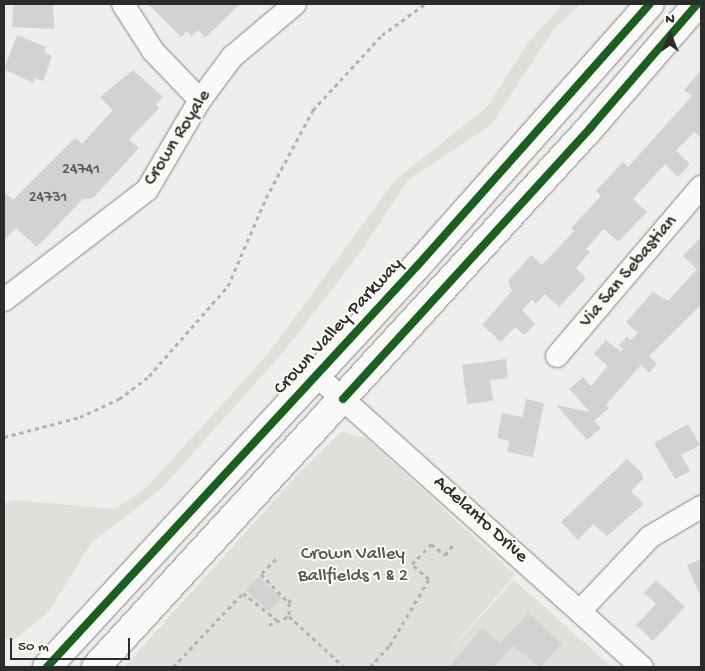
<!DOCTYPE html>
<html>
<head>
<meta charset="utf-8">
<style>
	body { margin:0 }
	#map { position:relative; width:705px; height:671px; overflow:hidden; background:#efeeec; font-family:"Gochi Hand",sans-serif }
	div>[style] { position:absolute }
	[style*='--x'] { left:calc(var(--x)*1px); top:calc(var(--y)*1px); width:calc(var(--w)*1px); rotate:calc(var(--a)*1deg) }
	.built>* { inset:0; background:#dfdfdc }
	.green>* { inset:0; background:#e0dfdc }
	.building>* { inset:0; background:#d2d2d0 }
	.path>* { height:3px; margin-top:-1.5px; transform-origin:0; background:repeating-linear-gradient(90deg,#b3b2b0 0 4px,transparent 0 8px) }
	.roads { filter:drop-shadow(0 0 1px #838382) drop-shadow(0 0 1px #838382) }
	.minor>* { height:22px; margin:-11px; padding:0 11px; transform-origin:11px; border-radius:11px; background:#f9f9f7 }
	.major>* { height:28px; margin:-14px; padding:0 14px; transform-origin:14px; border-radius:14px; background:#f9f9f7 }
	.cycleway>* { height:8px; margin:-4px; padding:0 4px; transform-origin:4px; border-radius:4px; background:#1b5e20 }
	span { translate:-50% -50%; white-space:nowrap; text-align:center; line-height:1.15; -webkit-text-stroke:4px #fdfcf7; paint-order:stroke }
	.number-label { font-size:16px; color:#555554 }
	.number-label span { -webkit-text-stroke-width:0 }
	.street-label { font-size:19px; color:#2b2b2b }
	.park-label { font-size:19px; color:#555554 }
	.frame { position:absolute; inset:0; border:5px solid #2b2b2b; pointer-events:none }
	.north { position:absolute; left:645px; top:10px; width:50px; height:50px; -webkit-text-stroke:4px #fdfcf7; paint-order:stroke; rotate:0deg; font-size:14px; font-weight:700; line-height:20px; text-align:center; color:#2b2b2b }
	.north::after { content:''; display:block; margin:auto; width:18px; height:22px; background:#2b2b2b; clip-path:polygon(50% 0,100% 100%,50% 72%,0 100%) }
	.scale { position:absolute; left:10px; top:638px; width:120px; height:22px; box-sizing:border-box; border:2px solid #2b2b2b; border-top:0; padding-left:6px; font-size:15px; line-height:18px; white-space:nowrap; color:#2b2b2b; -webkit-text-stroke:4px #fdfcf7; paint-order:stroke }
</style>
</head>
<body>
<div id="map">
	<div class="built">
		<i style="clip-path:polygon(514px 580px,612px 667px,435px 667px)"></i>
	</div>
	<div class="green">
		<i style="clip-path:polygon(563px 4px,581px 4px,554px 29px,491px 125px,407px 181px,362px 250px,285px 350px,161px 489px,92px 542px,49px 611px,12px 642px,4px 636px,4px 504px,12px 500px,115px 509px,146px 488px,269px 353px,395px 180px,487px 107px,527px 44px)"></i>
		<i style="clip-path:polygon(341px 432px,366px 438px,515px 575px,435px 667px,124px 667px,298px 474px)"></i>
	</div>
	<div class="building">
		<i style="clip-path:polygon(17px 4px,53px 4px,54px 29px,12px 27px,13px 6px)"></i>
		<i style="clip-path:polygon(148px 4px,240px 4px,205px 38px,198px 30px,192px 36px,187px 31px,181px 37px)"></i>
		<i style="clip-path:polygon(17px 35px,46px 47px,44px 52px,52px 56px,43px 81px,35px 78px,33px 83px,4px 69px)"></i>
		<i style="clip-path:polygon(133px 70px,163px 97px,156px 104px,159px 108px,129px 140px,139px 148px,93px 198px,83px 199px,37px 247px,16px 228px,4px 241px,4px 192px,13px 200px,75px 138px,82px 144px,113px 110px,100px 97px)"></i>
		<i style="clip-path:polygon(701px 70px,701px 138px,694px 132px,676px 151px,690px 164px,678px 177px,665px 164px,633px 199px,647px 212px,618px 242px,604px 229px,586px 249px,590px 252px,576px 268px,586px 278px,559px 307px,545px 294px,536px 304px,532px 300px,522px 310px,535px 324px,524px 335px,515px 327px,501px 342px,482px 325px,512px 291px,508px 281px,531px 255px,542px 265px,574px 231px,571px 228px,601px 196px,596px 191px,623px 162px,628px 167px,692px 96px,684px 90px)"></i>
		<i style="clip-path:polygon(701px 237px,701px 305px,649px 356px,657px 364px,649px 373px,641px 365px,606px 405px,609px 408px,594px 421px,601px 428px,587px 440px,556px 405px,590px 412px,569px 389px,583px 377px,591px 386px,608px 366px,594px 354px,606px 340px,621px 352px,623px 349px,619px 345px,627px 336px,631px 340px,638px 333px,626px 322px,653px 292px,668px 301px,697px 269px,683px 256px)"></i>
		<i style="clip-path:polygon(506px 359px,508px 378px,490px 380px,493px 401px,467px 404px,462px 365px)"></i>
		<i style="clip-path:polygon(526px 399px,544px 403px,533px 457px,507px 452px,509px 441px,497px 438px,502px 413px,523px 417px)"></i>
		<i style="clip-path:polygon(688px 424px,700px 445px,681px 455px,690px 471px,675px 479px,654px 443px)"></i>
		<i style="clip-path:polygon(627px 459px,642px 473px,643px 479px,631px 491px,644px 504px,607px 536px,593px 524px,578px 540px,561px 522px)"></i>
		<i style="clip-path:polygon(701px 559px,701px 598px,687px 565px)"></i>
		<i style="clip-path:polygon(259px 577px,282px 598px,269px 611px,246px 590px)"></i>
		<i style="clip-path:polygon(656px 580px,685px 607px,653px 641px,636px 625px,656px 604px,644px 593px)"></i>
		<i style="clip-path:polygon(528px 613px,562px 644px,540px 667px,513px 646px,494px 667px,449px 667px,482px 628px,500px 643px)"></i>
	</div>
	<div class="path">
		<i style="--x:4;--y:437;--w:79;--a:-14.7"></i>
		<i style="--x:80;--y:417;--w:43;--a:-24.8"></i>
		<i style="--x:119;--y:399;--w:38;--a:-37"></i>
		<i style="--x:149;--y:376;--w:120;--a:-48.7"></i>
		<i style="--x:228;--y:286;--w:96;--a:-66.6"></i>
		<i style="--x:266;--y:198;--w:100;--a:-61.9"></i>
		<i style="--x:313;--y:110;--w:102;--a:-47.4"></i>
		<i style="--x:382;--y:35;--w:53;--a:-35.8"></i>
		<i style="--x:276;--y:559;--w:21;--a:135"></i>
		<i style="--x:261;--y:574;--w:40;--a:46"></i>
		<i style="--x:289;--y:603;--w:13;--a:90"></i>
		<i style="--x:289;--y:616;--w:75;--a:42.8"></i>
		<i style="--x:289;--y:603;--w:8;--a:-67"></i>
		<i style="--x:269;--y:625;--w:22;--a:-24"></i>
		<i style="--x:173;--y:667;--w:102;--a:-46.6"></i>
		<i style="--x:243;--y:593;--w:43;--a:38.5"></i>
		<i style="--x:370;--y:667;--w:30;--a:-48"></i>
		<i style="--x:390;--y:645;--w:77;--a:-59.4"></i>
		<i style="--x:429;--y:579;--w:23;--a:-139"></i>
		<i style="--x:412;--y:564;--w:28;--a:-46"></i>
		<i style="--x:431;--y:544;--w:18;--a:38"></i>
		<i style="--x:445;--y:555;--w:13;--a:-51"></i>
	</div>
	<div class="roads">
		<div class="minor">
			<i style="--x:123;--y:4;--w:56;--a:57.4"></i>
			<i style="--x:153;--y:51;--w:68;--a:46.2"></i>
			<i style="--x:4;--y:300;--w:180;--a:-37.6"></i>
			<i style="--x:147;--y:190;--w:104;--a:-59.5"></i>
			<i style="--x:200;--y:100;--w:54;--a:-53.3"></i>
			<i style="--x:232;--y:57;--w:82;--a:-40.1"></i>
			<i style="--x:557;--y:356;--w:222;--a:-49.6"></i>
			<i style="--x:316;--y:375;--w:438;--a:41.9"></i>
			<i style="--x:581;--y:610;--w:100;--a:-46.6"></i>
			<i style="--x:650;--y:537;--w:59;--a:-30.5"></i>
		</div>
		<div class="major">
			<i style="--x:47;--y:667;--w:547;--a:-47.3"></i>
			<i style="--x:418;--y:265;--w:349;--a:-48.4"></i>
			<i style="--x:96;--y:667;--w:733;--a:-47.49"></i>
			<i style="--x:591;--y:127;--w:162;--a:-49.2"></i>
		</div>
	</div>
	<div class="cycleway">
		<i style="--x:343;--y:399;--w:368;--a:-47.6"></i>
		<i style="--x:591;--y:127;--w:162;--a:-49.2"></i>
		<i style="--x:47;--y:667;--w:547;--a:-47.3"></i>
		<i style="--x:418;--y:265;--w:349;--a:-48.4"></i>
	</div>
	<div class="number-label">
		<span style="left:81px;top:171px">24741</span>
		<span style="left:48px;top:199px">24731</span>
	</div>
	<div class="street-label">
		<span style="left:178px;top:138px;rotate:-58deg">Crown Royale</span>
		<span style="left:629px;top:272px;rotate:-50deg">Via San Sebastian</span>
		<span style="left:339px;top:327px;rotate:-47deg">Crown Valley Parkway</span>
		<span style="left:480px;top:520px;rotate:42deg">Adelanto Drive</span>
	</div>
	<div class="park-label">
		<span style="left:353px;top:566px">Crown Valley<br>Ballfields 1 &amp; 2</span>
	</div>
	<div class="frame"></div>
	<div class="north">N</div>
	<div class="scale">50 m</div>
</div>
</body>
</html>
